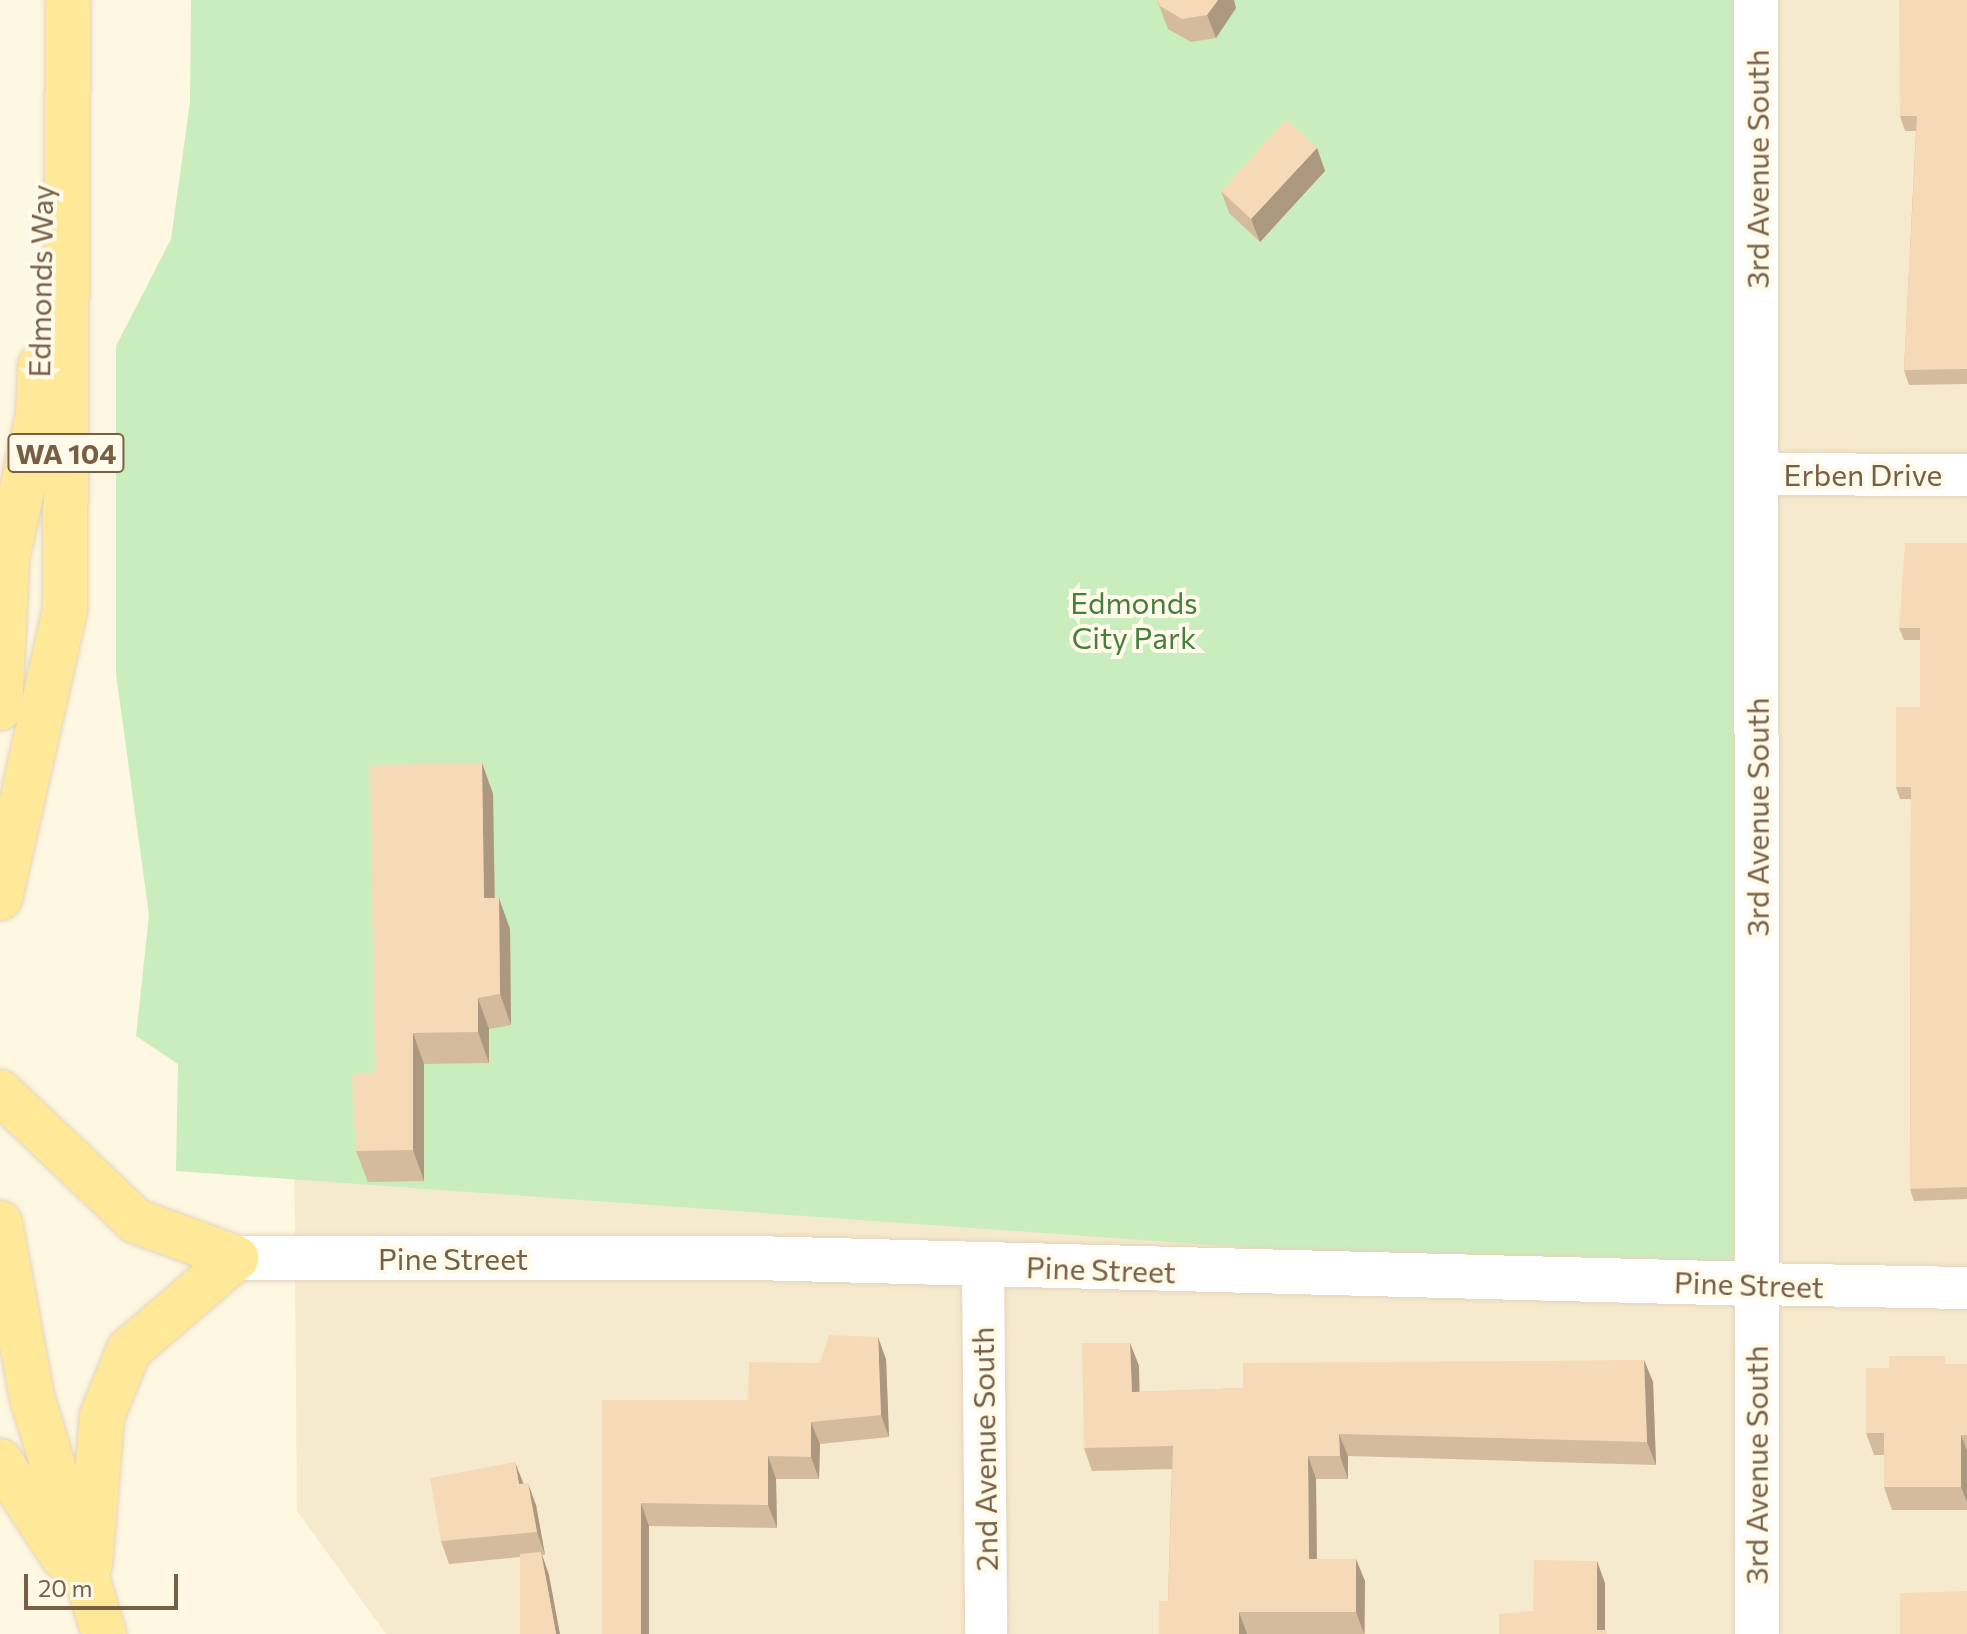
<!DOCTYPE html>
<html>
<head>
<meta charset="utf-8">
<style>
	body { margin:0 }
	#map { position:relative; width:1967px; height:1634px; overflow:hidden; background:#fef7e1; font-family:Commissioner,sans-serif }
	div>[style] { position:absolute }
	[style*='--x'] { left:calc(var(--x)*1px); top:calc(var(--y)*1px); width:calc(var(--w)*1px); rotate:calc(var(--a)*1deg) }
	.residential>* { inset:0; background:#f6eace }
	.green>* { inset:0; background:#caedbe }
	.roads { filter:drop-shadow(0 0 2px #e3d4bc) drop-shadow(0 0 2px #e3d4bc) }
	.minor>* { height:42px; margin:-21px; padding:0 21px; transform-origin:21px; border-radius:21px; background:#fff }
	.tertiary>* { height:44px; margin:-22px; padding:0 22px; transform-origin:22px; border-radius:22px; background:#fff }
	.primary>* { height:44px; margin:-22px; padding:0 22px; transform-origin:22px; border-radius:22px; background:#ffe897 }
	.wall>* { inset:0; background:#d4bb9d }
	.shaded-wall>* { inset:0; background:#ac987f }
	.building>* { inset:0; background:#f6d9b6 }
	span { translate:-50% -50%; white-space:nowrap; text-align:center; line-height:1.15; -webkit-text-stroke:8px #fffae9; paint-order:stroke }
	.shield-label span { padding:2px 6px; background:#fffae9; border:2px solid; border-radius:6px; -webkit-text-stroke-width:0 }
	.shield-label { font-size:28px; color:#775f45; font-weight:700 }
	.street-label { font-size:30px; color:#775f45 }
	.park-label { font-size:30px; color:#467f3c }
	.scale { position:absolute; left:24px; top:1574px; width:154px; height:36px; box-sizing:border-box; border:4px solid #775f45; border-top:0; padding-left:10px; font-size:24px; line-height:28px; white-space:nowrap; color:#775f45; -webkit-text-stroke:6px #fffae9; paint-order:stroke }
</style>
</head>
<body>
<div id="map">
	<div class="residential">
		<i style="clip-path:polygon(285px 0,1967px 0,1967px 1634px,386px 1634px,297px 1511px)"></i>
	</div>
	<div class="green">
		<i style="clip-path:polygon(191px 0,1754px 0,1755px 1284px,176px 1171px,178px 1064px,136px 1036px,149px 915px,116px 674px,116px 346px,171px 239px,190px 102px)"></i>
	</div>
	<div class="roads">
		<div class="minor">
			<i style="--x:1758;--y:474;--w:209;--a:0.3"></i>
			<i style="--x:983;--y:1264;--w:370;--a:89.5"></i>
			<i style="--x:1755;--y:1284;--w:212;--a:1.1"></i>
		</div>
		<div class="tertiary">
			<i style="--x:1756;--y:0;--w:1634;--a:89.96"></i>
			<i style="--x:236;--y:1258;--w:518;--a:0"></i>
			<i style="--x:754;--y:1258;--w:1001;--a:1.49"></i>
		</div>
		<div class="primary">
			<i style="--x:0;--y:708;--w:149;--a:-87.3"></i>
			<i style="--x:7;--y:559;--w:146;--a:-77.8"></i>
			<i style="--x:38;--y:416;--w:50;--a:-87.7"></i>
			<i style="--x:0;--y:898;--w:296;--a:-77.3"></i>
			<i style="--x:65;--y:609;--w:609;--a:-89.72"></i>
			<i style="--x:0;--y:1092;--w:187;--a:43.5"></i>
			<i style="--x:136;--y:1221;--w:107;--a:20.3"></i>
			<i style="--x:0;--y:1223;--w:177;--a:79.6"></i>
			<i style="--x:32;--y:1397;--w:248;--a:73.1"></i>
			<i style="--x:0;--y:1461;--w:116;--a:56.6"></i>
			<i style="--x:90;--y:1564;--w:148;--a:-85.4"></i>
			<i style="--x:102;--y:1416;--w:71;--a:-67.8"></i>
			<i style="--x:129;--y:1350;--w:141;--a:-40.7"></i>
		</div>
	</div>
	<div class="wall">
		<i style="clip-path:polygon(1157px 0,1236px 8px,1216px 38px,1191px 42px,1168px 29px)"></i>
		<i style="clip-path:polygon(1967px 0,1967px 384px,1909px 385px,1904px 370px,1916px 131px,1905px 131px,1900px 116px)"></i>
		<i style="clip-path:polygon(1317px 148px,1325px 171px,1260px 242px,1229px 213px,1221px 191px)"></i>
		<i style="clip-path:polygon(1967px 543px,1967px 1199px,1914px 1201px,1910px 1189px,1911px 799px,1900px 799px,1896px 787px,1920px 707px,1920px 640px,1904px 640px,1899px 628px)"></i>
		<i style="clip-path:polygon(482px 763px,493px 794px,495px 898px,510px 929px,511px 1025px,489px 1029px,489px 1063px,424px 1064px,424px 1181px,368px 1182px,356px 1151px,375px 1072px)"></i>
		<i style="clip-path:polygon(1130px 1343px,1139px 1366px,1139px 1392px,1243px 1388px,1644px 1360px,1653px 1382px,1656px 1465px,1348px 1456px,1348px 1479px,1316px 1479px,1317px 1559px,1365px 1581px,1365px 1634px,1159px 1634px,1168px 1601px,1172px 1469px,1092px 1471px,1084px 1448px)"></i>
		<i style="clip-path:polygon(886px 1359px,889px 1437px,820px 1444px,819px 1479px,776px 1479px,777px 1528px,649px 1526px,649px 1634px,602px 1400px,748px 1400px,820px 1363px)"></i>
		<i style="clip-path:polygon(1947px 1364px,1967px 1364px,1967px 1510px,1892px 1510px,1884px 1487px,1884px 1455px,1874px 1455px,1866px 1433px,1889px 1368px)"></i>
		<i style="clip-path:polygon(523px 1483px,536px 1505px,545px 1555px,542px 1555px,549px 1575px,520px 1557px,449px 1564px,441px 1541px)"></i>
	</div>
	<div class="shaded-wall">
		<i style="clip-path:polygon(1218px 0,1234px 0,1236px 8px,1216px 38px,1207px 15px)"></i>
		<i style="clip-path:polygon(1317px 148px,1325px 171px,1260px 242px,1251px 219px)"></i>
		<i style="clip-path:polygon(482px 763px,493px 794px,495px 929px,484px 898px)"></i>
		<i style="clip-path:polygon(499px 898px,510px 929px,511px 1025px,500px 994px)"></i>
		<i style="clip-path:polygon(478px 998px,489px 1029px,489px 1063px,478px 1032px)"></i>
		<i style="clip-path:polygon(413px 1033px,424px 1064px,424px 1181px,413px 1150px)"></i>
		<i style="clip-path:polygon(878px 1337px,886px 1359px,889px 1437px,881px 1415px)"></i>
		<i style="clip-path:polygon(1130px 1343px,1139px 1366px,1140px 1415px,1132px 1392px)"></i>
		<i style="clip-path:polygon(1644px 1360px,1653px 1382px,1656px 1465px,1647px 1442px)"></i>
		<i style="clip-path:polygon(811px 1422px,820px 1444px,819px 1479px,811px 1457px)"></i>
		<i style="clip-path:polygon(1339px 1434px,1348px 1456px,1348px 1479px,1340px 1456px)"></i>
		<i style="clip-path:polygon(1961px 1435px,1967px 1451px,1967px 1502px,1961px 1487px)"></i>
		<i style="clip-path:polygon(768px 1456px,776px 1479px,777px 1528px,768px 1505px)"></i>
		<i style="clip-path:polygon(1308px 1456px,1316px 1479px,1317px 1581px,1309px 1559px)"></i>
		<i style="clip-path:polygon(515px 1462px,524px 1485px,519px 1484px)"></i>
		<i style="clip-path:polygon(528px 1483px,536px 1505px,545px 1555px,537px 1532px)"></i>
		<i style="clip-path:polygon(641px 1503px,649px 1526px,649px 1634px,641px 1634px)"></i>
		<i style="clip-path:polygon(541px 1552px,549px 1575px,560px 1634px,556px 1634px)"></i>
		<i style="clip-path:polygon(1356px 1559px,1365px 1581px,1364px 1634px,1356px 1612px)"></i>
		<i style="clip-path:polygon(1597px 1561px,1605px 1583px,1605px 1634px,1597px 1630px)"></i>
		<i style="clip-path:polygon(1239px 1612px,1247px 1634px,1239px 1634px)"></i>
	</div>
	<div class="building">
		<i style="clip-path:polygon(1157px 0,1218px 0,1207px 15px,1182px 19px,1160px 6px)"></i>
		<i style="clip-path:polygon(1899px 0,1967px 0,1967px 369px,1904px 370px,1917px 116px,1900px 116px)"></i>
		<i style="clip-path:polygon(1286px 120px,1317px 148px,1251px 219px,1221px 191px)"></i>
		<i style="clip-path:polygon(1905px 543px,1967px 543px,1967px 1187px,1910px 1189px,1911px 787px,1896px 787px,1896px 707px,1920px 707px,1920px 628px,1899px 628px)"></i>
		<i style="clip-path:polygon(482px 763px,484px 898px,499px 898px,500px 994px,478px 998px,478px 1032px,413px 1033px,413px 1150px,356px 1151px,352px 1075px,375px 1072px,370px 765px)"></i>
		<i style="clip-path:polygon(829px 1335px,878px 1337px,881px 1415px,811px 1422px,811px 1457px,768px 1456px,768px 1505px,641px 1503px,641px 1634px,602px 1634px,602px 1400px,748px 1400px,749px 1362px,820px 1363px)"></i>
		<i style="clip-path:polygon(1082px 1343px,1130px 1343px,1132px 1392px,1243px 1388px,1243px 1363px,1644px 1360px,1647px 1442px,1339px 1434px,1340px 1456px,1308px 1456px,1309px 1559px,1356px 1559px,1356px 1612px,1239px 1612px,1239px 1634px,1159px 1634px,1159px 1601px,1168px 1601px,1173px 1446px,1084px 1448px)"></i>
		<i style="clip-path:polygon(1889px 1356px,1945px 1356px,1945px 1364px,1967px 1364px,1967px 1435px,1961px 1435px,1961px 1487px,1884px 1487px,1884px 1433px,1866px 1433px,1866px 1368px,1889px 1368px)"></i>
		<i style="clip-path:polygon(515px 1462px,519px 1484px,528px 1483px,537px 1532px,441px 1541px,430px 1478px)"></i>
		<i style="clip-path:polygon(541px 1552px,556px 1634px,520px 1634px,520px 1554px)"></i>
		<i style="clip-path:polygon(1534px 1560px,1597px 1561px,1597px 1630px,1607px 1630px,1607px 1634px,1499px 1634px,1499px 1614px,1533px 1611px)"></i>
		<i style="clip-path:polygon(1967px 1591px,1967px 1634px,1900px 1634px,1900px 1593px)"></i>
	</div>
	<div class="shield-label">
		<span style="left:66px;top:453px">WA 104</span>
	</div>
	<div class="street-label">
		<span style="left:1757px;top:169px;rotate:-90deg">3rd Avenue South</span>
		<span style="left:40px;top:281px;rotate:-89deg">Edmonds Way</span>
		<span style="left:1863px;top:474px">Erben Drive</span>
		<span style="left:1757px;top:817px;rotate:-90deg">3rd Avenue South</span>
		<span style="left:453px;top:1258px">Pine Street</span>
		<span style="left:1101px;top:1269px;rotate:2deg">Pine Street</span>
		<span style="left:1749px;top:1284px;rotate:2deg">Pine Street</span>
		<span style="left:984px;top:1449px;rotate:-91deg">2nd Avenue South</span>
		<span style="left:1756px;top:1465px;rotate:-90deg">3rd Avenue South</span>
	</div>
	<div class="park-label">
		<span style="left:1134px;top:619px">Edmonds<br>City Park</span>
	</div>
	<div class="scale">20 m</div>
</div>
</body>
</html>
